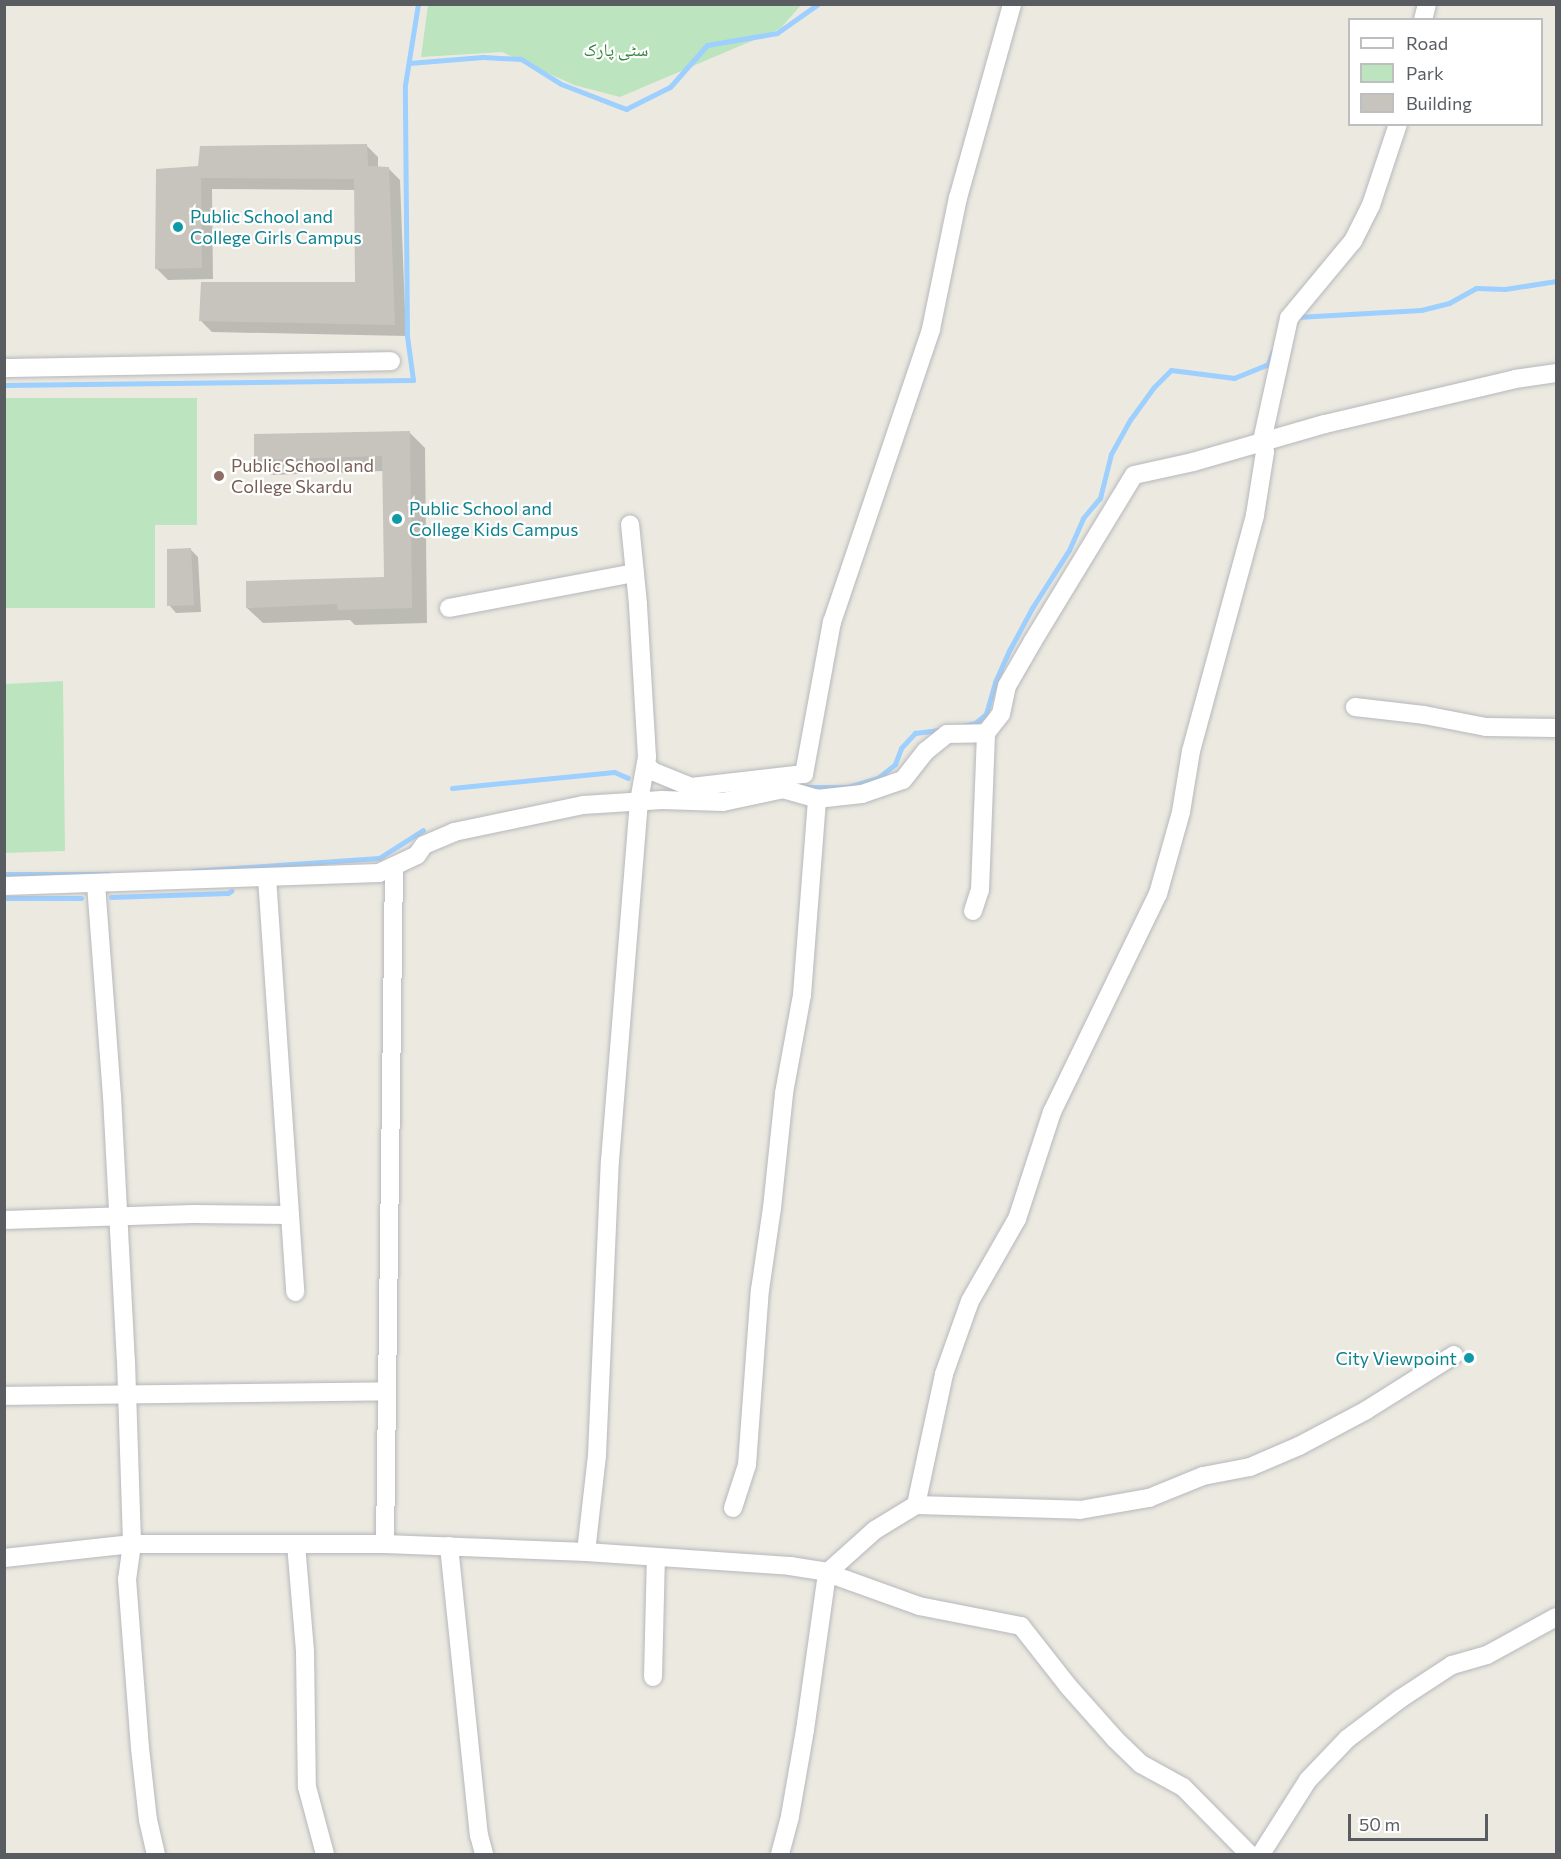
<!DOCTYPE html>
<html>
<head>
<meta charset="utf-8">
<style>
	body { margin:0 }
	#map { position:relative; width:1561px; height:1859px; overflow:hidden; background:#eceae0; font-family:Commissioner,"Noto Naskh Arabic",sans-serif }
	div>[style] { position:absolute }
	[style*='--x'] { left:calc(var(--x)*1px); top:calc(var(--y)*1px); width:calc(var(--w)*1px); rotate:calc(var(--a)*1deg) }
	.green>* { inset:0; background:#bce4be }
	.shadow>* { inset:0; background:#0003 }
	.stream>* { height:5px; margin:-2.5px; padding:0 2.5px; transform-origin:2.5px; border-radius:2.5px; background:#9dcfff }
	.building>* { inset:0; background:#c7c4bd }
	.roads { filter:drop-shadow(0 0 2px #b6b8bd) drop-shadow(0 0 2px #b6b8bd) }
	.street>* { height:18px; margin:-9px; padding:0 9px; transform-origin:9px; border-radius:9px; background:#fff }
	.dots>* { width:16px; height:16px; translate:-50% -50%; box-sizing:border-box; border:3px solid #fff; border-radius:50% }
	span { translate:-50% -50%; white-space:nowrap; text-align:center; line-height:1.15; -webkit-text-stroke:4.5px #fff; paint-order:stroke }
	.park-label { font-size:18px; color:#34853d }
	.culture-label { font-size:18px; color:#0d838f }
	.left { translate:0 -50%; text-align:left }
	.right { translate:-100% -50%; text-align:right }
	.education-label { font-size:18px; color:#785e54 }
	.frame { position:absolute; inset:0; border:6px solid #595c61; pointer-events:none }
	.legend { position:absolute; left:1348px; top:18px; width:195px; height:108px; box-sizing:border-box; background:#fff; border:2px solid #bdbec0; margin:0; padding:8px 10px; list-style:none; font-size:18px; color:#595c61 }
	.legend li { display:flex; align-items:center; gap:12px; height:30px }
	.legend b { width:30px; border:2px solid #bdbec0 }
	.scale { position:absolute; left:1348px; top:1814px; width:140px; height:27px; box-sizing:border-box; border:3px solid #595c61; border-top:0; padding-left:8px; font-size:18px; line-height:21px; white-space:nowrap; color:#595c61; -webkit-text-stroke:4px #fff; paint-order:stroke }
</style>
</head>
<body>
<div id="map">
	<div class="green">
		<i style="clip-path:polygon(428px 5px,428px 4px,801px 5px,780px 29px,620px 97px,574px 85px,502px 52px,421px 57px)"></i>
		<i style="clip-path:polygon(5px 398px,197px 398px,197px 525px,155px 525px,155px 608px,5px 608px)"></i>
		<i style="clip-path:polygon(63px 681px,65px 851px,5px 853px,5px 684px)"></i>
	</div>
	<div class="shadow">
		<i style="clip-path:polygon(366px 145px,378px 157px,378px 168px,388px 168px,400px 180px,406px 336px,212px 332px,201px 321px,357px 284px,356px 190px,212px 189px,213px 279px,168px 280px,156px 268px,199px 168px)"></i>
		<i style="clip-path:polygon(409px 432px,425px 448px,427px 623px,355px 625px,350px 620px,263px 623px,247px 608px,386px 578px,383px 471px,271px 475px,255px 460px)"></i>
		<i style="clip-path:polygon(191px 550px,198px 557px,201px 612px,176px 613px,169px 605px)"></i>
	</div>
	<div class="stream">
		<i style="--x:409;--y:63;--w:74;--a:-4.6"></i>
		<i style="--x:483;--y:57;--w:38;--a:3"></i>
		<i style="--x:521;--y:59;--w:47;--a:32"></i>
		<i style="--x:561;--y:84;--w:70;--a:21"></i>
		<i style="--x:626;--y:109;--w:49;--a:-26.6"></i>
		<i style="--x:670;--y:87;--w:56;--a:-48.6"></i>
		<i style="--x:707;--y:45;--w:71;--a:-9.7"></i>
		<i style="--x:777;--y:33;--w:50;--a:-35.3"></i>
		<i style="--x:1297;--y:317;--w:124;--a:-3.2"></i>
		<i style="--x:1421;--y:310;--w:29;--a:-14"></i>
		<i style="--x:1449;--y:303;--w:31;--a:-29"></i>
		<i style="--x:1476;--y:288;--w:29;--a:2"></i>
		<i style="--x:1505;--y:289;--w:52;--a:-8.9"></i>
		<i style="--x:4;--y:385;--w:409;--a:-0.7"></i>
		<i style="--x:413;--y:380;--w:44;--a:-97.8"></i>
		<i style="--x:407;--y:336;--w:251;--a:-90.5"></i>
		<i style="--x:405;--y:85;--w:82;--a:-80.9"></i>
		<i style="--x:962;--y:726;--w:13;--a:-13"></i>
		<i style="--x:975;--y:723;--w:14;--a:-39"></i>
		<i style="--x:986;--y:714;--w:33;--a:-74"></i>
		<i style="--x:995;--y:682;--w:36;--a:-66"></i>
		<i style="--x:1010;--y:649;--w:47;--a:-61.8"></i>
		<i style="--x:1032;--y:608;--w:69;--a:-57.5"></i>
		<i style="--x:1069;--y:550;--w:35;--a:-66"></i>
		<i style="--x:1083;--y:518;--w:26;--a:-50"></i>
		<i style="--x:1100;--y:498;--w:45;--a:-76"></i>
		<i style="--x:1111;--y:454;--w:39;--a:-61"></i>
		<i style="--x:1130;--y:420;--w:41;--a:-54"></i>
		<i style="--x:1154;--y:387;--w:24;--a:-45"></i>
		<i style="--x:1171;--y:370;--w:64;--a:7.2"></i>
		<i style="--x:1234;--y:378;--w:37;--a:-22"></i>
		<i style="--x:1268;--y:364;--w:14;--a:-69"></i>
		<i style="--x:805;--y:787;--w:43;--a:0"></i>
		<i style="--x:848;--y:787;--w:31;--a:-17"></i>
		<i style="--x:878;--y:778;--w:22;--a:-39"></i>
		<i style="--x:895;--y:764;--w:17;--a:-69"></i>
		<i style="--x:901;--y:748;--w:21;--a:-47"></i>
		<i style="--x:915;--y:733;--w:26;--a:-7"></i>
		<i style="--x:452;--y:788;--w:163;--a:-5.6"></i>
		<i style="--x:614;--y:772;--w:15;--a:23"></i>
		<i style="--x:192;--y:871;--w:187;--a:-4"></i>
		<i style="--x:379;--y:858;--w:52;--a:-32.5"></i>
		<i style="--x:4;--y:874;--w:104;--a:0"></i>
		<i style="--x:111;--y:897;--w:117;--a:-2"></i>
		<i style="--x:228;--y:893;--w:4;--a:-34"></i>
		<i style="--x:4;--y:898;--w:77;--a:0"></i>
	</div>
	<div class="building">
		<i style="clip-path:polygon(367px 144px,368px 166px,389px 167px,395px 325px,199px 321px,201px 282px,355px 282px,354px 179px,201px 178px,202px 268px,155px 269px,156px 169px,198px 166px,200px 146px)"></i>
		<i style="clip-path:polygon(410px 431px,412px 608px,338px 610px,337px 604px,246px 608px,246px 581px,384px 577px,382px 456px,254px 460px,254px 434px)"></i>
		<i style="clip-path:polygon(191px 548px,194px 605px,167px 606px,167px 549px)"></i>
	</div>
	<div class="roads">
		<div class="street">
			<i style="--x:1423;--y:20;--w:16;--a:-76"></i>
			<i style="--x:4;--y:368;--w:387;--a:-1"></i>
			<i style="--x:449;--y:608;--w:189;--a:-10.7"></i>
			<i style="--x:1355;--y:707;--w:69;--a:6.6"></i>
			<i style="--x:1424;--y:715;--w:63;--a:11"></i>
			<i style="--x:1486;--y:727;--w:70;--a:0.8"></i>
			<i style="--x:646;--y:764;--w:9;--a:49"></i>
			<i style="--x:652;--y:771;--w:42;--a:22.3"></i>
			<i style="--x:691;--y:787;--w:114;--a:-6.6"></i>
			<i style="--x:804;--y:774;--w:155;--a:-79.6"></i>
			<i style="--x:832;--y:622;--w:309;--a:-71.3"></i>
			<i style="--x:931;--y:329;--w:134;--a:-78.4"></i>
			<i style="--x:958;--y:198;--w:201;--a:-74.4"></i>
			<i style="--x:267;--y:877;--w:416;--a:86.1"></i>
			<i style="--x:96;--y:884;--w:213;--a:85.7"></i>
			<i style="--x:112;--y:1096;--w:265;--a:87"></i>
			<i style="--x:126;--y:1361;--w:183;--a:88.1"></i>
			<i style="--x:132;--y:1544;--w:35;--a:98"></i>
			<i style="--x:127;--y:1579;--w:169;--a:85.6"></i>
			<i style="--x:140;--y:1748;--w:72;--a:83.7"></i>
			<i style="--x:148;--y:1820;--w:35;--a:77"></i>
			<i style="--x:4;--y:886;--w:375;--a:-2"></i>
			<i style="--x:379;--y:873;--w:42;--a:-25.3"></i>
			<i style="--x:417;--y:855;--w:12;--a:-55"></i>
			<i style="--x:424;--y:845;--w:33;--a:-23"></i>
			<i style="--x:454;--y:832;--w:132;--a:-11.8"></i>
			<i style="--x:583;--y:805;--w:79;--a:-3.6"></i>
			<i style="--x:662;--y:800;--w:61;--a:1.9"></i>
			<i style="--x:723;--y:802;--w:61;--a:-12.2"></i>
			<i style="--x:783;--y:789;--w:35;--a:16"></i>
			<i style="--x:817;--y:799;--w:45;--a:-6.3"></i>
			<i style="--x:862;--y:794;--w:43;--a:-18.9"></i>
			<i style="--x:903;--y:780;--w:37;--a:-52"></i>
			<i style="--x:926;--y:751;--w:27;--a:-39"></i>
			<i style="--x:947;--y:734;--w:39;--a:-1"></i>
			<i style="--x:973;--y:911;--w:22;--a:-72"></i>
			<i style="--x:980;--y:890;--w:157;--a:-87.8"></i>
			<i style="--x:986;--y:733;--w:24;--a:-52"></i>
			<i style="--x:1001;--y:714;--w:29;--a:-78"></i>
			<i style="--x:1007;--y:686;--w:52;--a:-60"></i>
			<i style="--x:1033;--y:641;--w:194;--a:-58.7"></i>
			<i style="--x:1134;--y:475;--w:60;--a:-12.4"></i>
			<i style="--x:1193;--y:462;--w:137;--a:-16.1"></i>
			<i style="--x:1325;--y:424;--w:195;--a:-13.3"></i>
			<i style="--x:1515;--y:379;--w:41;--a:-8.3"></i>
			<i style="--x:4;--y:1220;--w:189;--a:-1.8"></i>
			<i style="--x:193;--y:1214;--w:97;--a:0.6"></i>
			<i style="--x:4;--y:1396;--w:383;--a:-0.7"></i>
			<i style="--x:916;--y:1505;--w:134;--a:-77.9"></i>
			<i style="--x:944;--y:1374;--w:77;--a:-70.4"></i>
			<i style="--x:970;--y:1301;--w:95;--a:-60.2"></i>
			<i style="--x:1017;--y:1219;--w:113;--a:-71.9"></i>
			<i style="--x:1052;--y:1112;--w:242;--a:-64.1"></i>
			<i style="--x:1158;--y:894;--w:85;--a:-74.3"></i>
			<i style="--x:1181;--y:812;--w:62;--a:-80.7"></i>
			<i style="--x:1191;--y:751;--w:245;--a:-74.8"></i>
			<i style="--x:1255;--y:515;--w:64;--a:-81"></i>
			<i style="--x:1265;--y:452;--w:11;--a:-105"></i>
			<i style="--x:1262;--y:441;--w:126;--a:-77.6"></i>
			<i style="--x:1289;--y:318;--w:100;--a:-50.3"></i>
			<i style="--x:1353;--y:241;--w:40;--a:-63.4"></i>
			<i style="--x:1371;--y:205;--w:85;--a:-71.6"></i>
			<i style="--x:733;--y:1508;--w:45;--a:-72"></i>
			<i style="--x:747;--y:1465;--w:175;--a:-85.8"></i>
			<i style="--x:760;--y:1290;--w:83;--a:-81.7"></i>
			<i style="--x:772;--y:1208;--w:116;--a:-84"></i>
			<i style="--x:784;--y:1093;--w:100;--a:-79.6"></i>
			<i style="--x:802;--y:995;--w:197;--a:-85.6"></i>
			<i style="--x:296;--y:1544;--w:108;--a:85.2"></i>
			<i style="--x:305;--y:1652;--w:135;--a:89.2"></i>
			<i style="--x:307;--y:1787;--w:69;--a:75"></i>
			<i style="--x:385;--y:1544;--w:677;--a:-89.24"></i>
			<i style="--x:449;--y:1546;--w:291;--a:84.1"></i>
			<i style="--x:479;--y:1835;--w:20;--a:75"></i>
			<i style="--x:586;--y:1552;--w:98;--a:-83.5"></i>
			<i style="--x:597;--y:1455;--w:294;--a:-87.5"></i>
			<i style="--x:610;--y:1161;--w:361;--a:-85.4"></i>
			<i style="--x:639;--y:801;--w:45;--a:-79.7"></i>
			<i style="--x:647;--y:757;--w:153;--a:-93.4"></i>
			<i style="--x:638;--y:604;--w:80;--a:-95.7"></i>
			<i style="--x:4;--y:1558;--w:129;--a:-6.2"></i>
			<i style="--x:132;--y:1544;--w:253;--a:0"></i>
			<i style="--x:385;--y:1544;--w:201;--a:2.3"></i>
			<i style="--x:586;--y:1552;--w:204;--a:3.9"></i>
			<i style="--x:790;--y:1566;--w:32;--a:9"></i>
			<i style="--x:822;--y:1571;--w:103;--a:19.8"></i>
			<i style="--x:919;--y:1606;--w:104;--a:11.1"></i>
			<i style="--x:1021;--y:1626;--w:76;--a:51.9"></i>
			<i style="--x:1068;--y:1686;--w:71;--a:48.4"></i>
			<i style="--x:1115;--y:1739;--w:36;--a:44"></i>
			<i style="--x:1141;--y:1764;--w:48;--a:28.7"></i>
			<i style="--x:1183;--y:1787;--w:94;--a:45.4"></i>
			<i style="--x:653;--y:1677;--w:119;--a:-88.6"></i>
			<i style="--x:780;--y:1854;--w:39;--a:-75"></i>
			<i style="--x:790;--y:1816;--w:87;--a:-80.1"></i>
			<i style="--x:805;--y:1730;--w:159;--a:-82"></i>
			<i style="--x:827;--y:1573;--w:64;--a:-41.9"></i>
			<i style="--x:875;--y:1530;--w:48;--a:-31.4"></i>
			<i style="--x:916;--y:1505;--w:164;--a:1.7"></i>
			<i style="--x:1080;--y:1510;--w:70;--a:-9.9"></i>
			<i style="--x:1149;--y:1498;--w:58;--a:-22.2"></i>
			<i style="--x:1203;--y:1476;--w:48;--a:-10.8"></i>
			<i style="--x:1250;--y:1467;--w:53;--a:-23.2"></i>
			<i style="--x:1299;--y:1446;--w:75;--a:-27.9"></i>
			<i style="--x:1365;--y:1411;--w:105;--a:-32.2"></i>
			<i style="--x:1261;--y:1854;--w:88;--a:-57.6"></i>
			<i style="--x:1308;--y:1780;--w:57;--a:-46.4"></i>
			<i style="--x:1347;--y:1739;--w:66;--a:-37"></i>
			<i style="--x:1400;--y:1699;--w:62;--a:-33.2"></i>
			<i style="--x:1452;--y:1665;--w:36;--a:-16"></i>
			<i style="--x:1487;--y:1655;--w:79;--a:-28.8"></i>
		</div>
	</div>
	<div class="dots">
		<i style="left:178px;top:227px;background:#0f9aa8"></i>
		<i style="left:219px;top:476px;background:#8d6e63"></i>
		<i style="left:397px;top:519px;background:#0f9aa8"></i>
		<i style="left:1469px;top:1358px;background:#0f9aa8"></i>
	</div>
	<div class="park-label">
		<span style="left:616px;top:49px">سٹی پارک</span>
	</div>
	<div class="culture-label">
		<span class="left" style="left:190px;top:227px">Public School and<br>College Girls Campus</span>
		<span class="left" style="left:409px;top:519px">Public School and<br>College Kids Campus</span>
		<span class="right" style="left:1457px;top:1358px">City Viewpoint</span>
	</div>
	<div class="education-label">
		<span class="left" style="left:231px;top:476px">Public School and<br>College Skardu</span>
	</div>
	<div class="frame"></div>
	<ul class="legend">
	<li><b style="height:8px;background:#fff"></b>Road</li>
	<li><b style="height:16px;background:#bce4be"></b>Park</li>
	<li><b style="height:16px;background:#c7c4bd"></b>Building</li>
	</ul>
	<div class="scale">50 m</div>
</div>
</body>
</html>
